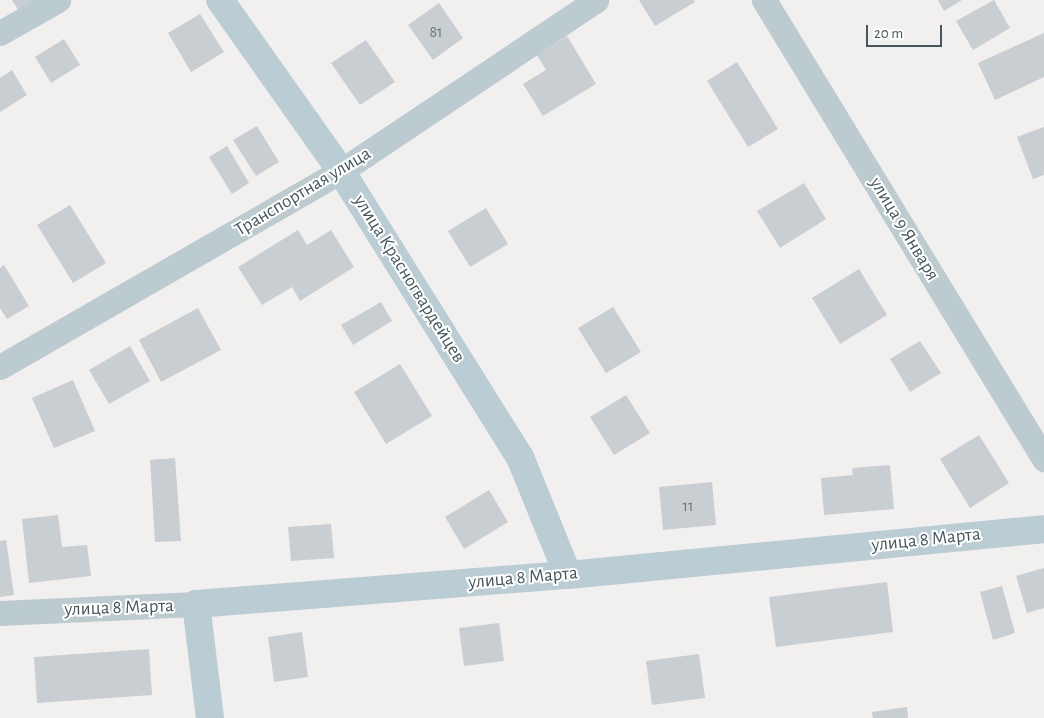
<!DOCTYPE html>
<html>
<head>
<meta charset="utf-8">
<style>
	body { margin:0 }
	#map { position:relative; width:1044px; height:718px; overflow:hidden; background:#f2efef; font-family:"Alegreya Sans",sans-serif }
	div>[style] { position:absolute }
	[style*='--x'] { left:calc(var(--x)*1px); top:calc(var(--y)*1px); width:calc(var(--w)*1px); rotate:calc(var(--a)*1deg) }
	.building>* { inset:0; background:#c8ced2 }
	.street>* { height:25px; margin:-12.5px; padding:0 12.5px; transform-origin:12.5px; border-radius:12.5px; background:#bccbcf }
	.secondary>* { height:28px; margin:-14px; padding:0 14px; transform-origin:14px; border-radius:14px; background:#bbcdd4 }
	span { translate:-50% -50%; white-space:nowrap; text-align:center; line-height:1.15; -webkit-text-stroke:4px #fff; paint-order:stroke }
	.number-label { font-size:16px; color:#66767a }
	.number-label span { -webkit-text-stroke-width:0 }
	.street-label { font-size:19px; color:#46585d }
	.scale { position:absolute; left:866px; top:25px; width:76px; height:22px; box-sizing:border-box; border:2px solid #46585d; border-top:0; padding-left:6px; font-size:15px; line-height:18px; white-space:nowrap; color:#46585d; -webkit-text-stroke:4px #fff; paint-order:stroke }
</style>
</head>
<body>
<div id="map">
	<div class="building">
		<i style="clip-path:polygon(12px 0,36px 0,19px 11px)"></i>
		<i style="clip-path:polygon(639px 0,694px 0,695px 2px,655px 26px)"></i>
		<i style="clip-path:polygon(938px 0,962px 0,944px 11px)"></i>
		<i style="clip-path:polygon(994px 0,1010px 28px,973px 50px,956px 21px)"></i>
		<i style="clip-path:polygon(439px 3px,463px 38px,433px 60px,408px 25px)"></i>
		<i style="clip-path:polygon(200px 14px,224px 52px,191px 72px,168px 33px)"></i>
		<i style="clip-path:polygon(1044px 33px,1044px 77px,995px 100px,978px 63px)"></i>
		<i style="clip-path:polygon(567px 36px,596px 84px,543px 116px,523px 84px,546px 70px,537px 55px)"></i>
		<i style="clip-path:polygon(64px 39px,80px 65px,51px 83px,35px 57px)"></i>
		<i style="clip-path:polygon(366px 40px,395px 82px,360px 105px,331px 63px)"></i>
		<i style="clip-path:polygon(737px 62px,778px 129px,748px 147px,707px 81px)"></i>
		<i style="clip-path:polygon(12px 70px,27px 95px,0 112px,0 78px)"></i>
		<i style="clip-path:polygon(257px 126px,279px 162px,256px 176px,233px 140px)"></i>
		<i style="clip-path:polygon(1044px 127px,1044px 175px,1033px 179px,1017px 137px)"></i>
		<i style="clip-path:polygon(227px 146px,249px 183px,232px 194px,209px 157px)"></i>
		<i style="clip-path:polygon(804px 183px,826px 219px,780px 248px,757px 211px)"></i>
		<i style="clip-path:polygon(70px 205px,106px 263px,73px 283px,37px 225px)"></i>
		<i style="clip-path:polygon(486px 208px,508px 244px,470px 267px,448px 231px)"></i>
		<i style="clip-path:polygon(298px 230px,307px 245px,331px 230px,354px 267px,300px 301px,292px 287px,262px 305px,238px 267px)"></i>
		<i style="clip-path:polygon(4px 265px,29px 306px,7px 319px,0 308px,0 268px)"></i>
		<i style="clip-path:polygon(859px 269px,887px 315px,840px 344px,812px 298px)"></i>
		<i style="clip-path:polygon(381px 302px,392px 321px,353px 345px,341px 325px)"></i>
		<i style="clip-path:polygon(613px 307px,641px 352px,606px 373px,578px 328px)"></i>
		<i style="clip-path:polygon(198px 308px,221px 350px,161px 382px,139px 340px)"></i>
		<i style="clip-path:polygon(920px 341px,941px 373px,910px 392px,890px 359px)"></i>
		<i style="clip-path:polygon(130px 346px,150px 381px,109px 404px,89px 370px)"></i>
		<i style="clip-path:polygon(400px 364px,432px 416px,386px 444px,354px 392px)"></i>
		<i style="clip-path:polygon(73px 380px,95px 431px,54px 448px,32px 398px)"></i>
		<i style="clip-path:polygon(626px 395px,650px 433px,614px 455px,590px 417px)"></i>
		<i style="clip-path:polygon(979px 435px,1009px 483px,970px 508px,940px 459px)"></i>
		<i style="clip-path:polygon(175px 458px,181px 541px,155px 542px,150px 460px)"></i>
		<i style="clip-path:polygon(890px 465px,894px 509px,824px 515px,821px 478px,853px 475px,852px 468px)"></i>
		<i style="clip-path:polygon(712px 482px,716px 525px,663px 530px,659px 487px)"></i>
		<i style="clip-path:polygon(489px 490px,508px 522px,464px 549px,445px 517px)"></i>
		<i style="clip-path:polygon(58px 515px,62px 547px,87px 545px,91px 576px,29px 583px,22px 519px)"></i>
		<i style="clip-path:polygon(331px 524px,334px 558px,291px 561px,288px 527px)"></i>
		<i style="clip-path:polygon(6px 540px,14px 595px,0 597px,0 541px)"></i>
		<i style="clip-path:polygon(1044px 568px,1044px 608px,1027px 613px,1016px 576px)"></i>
		<i style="clip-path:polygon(887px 582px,893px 632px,776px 647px,769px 597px)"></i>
		<i style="clip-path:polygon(1002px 586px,1015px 633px,993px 640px,980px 592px)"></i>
		<i style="clip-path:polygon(499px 623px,504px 661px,464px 666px,459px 628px)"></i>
		<i style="clip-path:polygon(302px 632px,308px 677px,274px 682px,268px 637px)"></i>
		<i style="clip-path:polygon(149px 649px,152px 695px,37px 703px,34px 657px)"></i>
		<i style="clip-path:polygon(699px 654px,705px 698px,652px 705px,646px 661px)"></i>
		<i style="clip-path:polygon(907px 707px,908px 718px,873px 718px,872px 712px)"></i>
	</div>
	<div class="street">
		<i style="--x:764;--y:0;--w:538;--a:58.62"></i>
		<i style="--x:0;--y:33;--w:67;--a:-29.6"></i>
		<i style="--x:0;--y:367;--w:393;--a:-29.9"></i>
		<i style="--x:341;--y:171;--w:307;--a:-33.8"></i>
		<i style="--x:0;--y:613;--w:196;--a:-2.6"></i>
	</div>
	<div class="secondary">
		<i style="--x:220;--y:0;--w:209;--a:54.7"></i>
		<i style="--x:341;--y:171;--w:337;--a:58"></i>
		<i style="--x:520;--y:457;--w:127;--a:67.9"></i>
		<i style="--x:210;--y:718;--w:115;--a:-97"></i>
		<i style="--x:196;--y:604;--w:373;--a:-4.5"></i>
		<i style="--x:568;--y:575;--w:478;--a:-5.5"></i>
	</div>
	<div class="number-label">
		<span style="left:436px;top:32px">81</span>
		<span style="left:688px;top:506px">11</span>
	</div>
	<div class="street-label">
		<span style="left:303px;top:192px;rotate:-31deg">Транспортная улица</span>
		<span style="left:904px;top:229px;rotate:59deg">улица 9 Января</span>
		<span style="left:409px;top:279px;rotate:58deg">улица Красногвардейцев</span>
		<span style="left:926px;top:540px;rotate:-6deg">улица 8 Марта</span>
		<span style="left:523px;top:578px;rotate:-5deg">улица 8 Марта</span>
		<span style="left:119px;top:608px;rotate:-2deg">улица 8 Марта</span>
	</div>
	<div class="scale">20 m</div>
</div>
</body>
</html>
